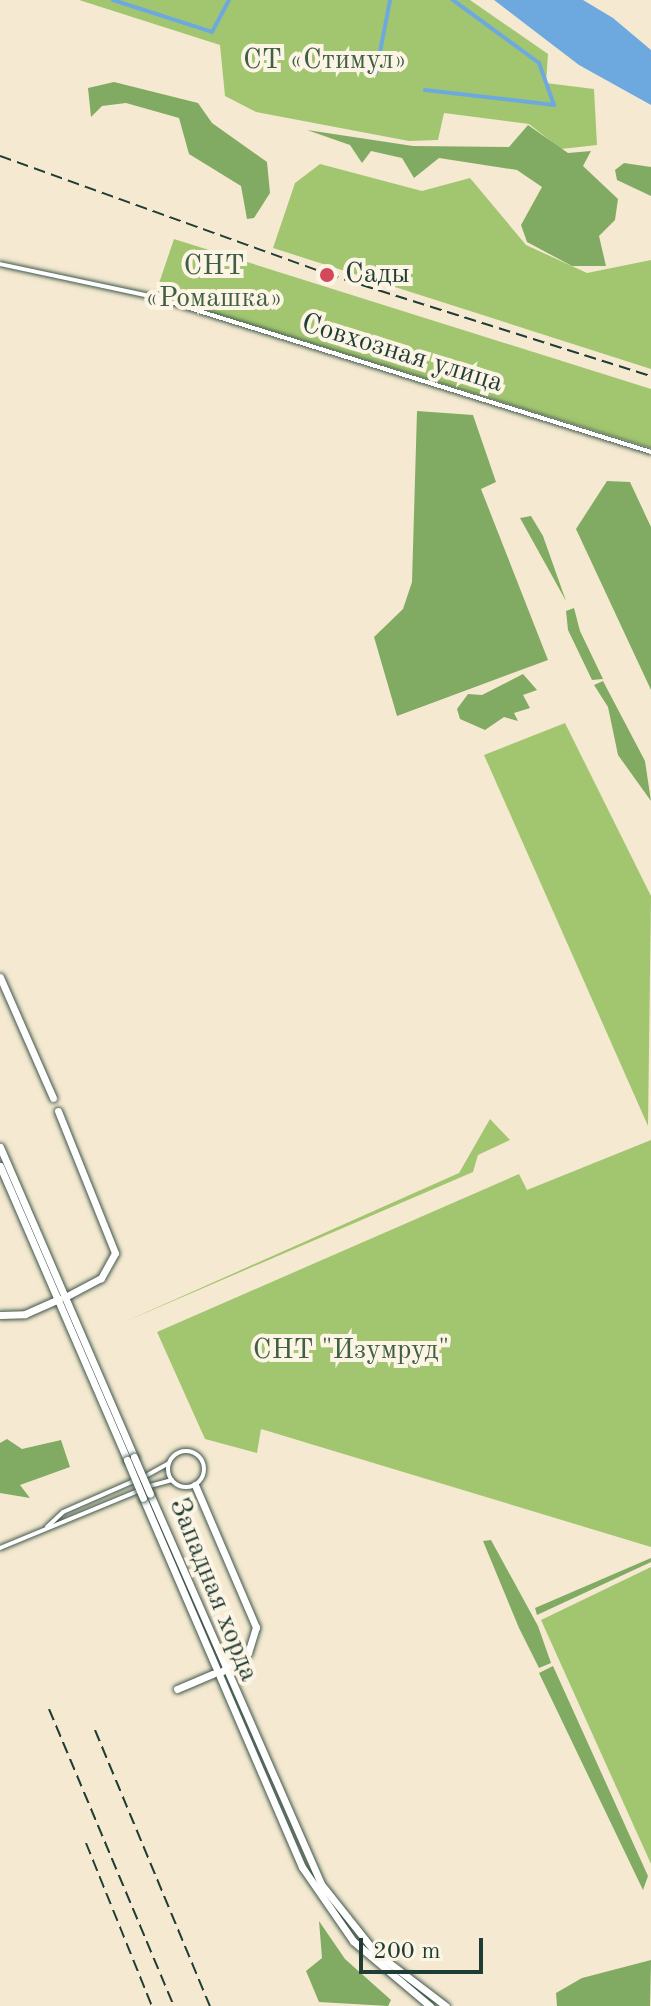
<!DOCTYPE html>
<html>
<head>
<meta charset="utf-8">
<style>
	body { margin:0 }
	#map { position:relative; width:651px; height:2006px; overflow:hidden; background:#f5ead1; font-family:"Old Standard TT",serif }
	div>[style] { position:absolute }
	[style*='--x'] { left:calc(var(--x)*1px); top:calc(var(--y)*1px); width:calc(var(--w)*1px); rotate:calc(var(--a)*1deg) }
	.green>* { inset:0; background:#a2c670 }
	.forest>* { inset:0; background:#81ab62 }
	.water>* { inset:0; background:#6da9de }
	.canal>* { height:4px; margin:-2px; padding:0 2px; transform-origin:2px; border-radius:2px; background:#6da9de }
	.roads { filter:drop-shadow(0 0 2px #3f574c) drop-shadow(0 0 2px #3f574c) }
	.tertiary>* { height:4px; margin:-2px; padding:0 2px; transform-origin:2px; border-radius:2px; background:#fff }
	.tertiary>.ring { margin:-2px; padding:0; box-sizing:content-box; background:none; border:4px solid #fff; border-radius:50% }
	.trunk>* { height:7px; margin:-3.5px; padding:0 3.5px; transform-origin:3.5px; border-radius:3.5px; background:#fff }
	.rail>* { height:2px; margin-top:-1px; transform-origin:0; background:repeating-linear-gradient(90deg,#1f3d34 0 12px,transparent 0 18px) }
	.bridges { filter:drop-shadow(0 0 2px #3f574c) drop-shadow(0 0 2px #3f574c) }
	.trunk-bridge>* { height:7px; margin:-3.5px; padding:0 3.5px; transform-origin:3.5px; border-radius:3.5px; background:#fff }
	.dots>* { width:22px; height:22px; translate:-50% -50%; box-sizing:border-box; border:4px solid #fcf5e5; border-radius:50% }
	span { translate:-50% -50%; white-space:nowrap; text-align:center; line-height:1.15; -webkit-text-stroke:8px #fcf5e5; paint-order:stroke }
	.park-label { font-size:28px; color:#405f43 }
	.poi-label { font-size:28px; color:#1f3d34 }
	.left { translate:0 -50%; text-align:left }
	.street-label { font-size:28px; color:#1f3d34 }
	.scale { position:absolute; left:359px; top:1938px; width:124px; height:36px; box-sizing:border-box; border:4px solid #1f3d34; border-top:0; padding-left:10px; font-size:24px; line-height:28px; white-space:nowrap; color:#1f3d34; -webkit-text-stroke:6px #fcf5e5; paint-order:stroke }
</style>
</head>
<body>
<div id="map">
	<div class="green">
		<i style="clip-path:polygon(79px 0,470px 0,548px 54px,546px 83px,594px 89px,597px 145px,561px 149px,529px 124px,444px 113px,438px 140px,409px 141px,256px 112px,225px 96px,220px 45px)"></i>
		<i style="clip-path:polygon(320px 164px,422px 191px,470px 178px,526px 245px,587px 273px,651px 260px,651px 369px,273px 248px,295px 183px)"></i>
		<i style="clip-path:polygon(174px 239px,651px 389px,651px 448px,155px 295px)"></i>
		<i style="clip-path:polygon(565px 723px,651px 896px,648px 1126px,484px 755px)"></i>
		<i style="clip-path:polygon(490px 1119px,510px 1140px,478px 1155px,473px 1172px,122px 1323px,459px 1173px)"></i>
		<i style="clip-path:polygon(651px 1140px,651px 1547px,261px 1429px,257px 1453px,205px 1439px,157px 1332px,519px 1174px,527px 1190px)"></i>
		<i style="clip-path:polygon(651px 1567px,651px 1864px,541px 1620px)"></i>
	</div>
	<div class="forest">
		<i style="clip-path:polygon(114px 82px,198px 103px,212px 123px,267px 162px,270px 193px,254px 218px,247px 219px,241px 186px,189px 154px,179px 118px,126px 103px,102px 106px,91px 117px,88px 88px)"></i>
		<i style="clip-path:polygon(528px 125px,568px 153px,591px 151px,583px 166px,618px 199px,615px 220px,599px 236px,606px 266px,572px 266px,527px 242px,521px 225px,542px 187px,517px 170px,439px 158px,414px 178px,402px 158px,371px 151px,362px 163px,350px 145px,307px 130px,413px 146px,509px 147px)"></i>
		<i style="clip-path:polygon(624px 163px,651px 167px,651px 196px,617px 180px,615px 170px)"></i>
		<i style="clip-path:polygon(417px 411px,473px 415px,496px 482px,481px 489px,548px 660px,397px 716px,374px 637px,403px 609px,412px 582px)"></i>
		<i style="clip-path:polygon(607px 481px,630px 482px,651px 527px,651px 690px,576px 529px)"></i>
		<i style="clip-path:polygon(531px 516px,543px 536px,566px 601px,520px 518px)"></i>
		<i style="clip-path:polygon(574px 608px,580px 631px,603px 679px,592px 680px,568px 630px,566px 611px)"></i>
		<i style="clip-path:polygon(523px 674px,537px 690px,523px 695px,530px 708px,514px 713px,518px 721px,504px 717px,485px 730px,460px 719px,457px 709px,468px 694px,482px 695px)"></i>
		<i style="clip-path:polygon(603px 681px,645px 761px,651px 801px,618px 755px,608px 707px,594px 685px)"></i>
		<i style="clip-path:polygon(7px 1439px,22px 1449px,61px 1440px,70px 1467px,20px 1485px,30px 1498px,0 1493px,0 1443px)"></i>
		<i style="clip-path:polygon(491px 1540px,538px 1626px,551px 1663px,539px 1668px,519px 1628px,483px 1541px)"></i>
		<i style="clip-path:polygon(651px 1558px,651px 1562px,537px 1615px,535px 1608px)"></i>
		<i style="clip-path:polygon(553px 1666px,648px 1876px,643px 1890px,539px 1673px)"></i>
		<i style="clip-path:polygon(319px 1921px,345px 1959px,391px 2000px,388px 2006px,319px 2002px,306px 1971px,322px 1958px)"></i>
		<i style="clip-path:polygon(651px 1960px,650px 2006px,557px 2006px,556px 1993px,582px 1978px)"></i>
	</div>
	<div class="water">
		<i style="clip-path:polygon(494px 0,583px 0,613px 18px,651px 50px,651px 105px,579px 65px)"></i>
	</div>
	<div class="canal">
		<i style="--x:113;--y:0;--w:104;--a:17.9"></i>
		<i style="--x:212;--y:32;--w:36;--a:-62"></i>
		<i style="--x:376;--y:73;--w:74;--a:-79.1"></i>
		<i style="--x:425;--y:90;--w:130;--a:6.6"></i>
		<i style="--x:554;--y:105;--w:45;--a:-109.7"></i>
		<i style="--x:539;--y:63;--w:107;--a:-143.8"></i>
	</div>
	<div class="roads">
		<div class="tertiary">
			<i style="--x:0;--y:264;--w:157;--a:12.1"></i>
			<i style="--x:154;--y:297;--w:521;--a:17.32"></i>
			<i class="ring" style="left:168px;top:1451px;width:32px;height:32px"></i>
			<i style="--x:142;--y:1478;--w:31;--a:-29"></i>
			<i style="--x:146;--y:1487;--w:27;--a:-15"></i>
			<i style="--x:47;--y:1527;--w:22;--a:-43"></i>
			<i style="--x:63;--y:1512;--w:77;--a:-23.6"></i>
			<i style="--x:0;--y:1548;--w:149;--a:-22.4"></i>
		</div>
		<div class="trunk">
			<i style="--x:0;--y:977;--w:132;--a:66.3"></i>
			<i style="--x:58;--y:1111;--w:153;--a:68.1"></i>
			<i style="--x:115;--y:1253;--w:29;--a:119"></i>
			<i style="--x:101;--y:1278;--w:40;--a:152"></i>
			<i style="--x:0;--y:1147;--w:338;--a:66.6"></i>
			<i style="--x:0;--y:1166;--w:320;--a:66.6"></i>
			<i style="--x:0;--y:1315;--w:25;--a:-2"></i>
			<i style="--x:25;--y:1314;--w:37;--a:-24"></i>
			<i style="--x:195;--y:1485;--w:155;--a:66.8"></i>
			<i style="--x:256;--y:1627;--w:27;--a:107"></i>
			<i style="--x:248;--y:1653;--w:32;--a:145"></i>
			<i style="--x:150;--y:1494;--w:426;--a:66.3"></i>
			<i style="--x:321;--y:1884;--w:87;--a:51.5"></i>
			<i style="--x:375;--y:1952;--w:89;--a:37.3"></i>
			<i style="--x:143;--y:1498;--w:402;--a:66.7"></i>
			<i style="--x:302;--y:1867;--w:90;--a:55.4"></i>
			<i style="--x:353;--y:1941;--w:101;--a:40.2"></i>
			<i style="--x:177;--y:1689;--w:39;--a:-23"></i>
		</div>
	</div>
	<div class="rail">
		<i style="--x:0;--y:156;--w:348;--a:19.8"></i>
		<i style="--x:327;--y:274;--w:340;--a:17.5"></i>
		<i style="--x:49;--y:1709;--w:322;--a:67.2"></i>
		<i style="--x:95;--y:1730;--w:299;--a:67.4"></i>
		<i style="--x:86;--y:1843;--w:176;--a:68"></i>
	</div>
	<div class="bridges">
		<div class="trunk-bridge">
			<i style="--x:134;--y:1457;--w:40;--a:66.6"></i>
			<i style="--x:127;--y:1460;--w:41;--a:67.2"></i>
		</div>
	</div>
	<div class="dots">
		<i style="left:327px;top:275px;background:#d1495b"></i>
	</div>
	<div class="park-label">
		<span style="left:325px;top:61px">СТ «Стимул»</span>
		<span style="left:214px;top:283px">СНТ<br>«Ромашка»</span>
		<span style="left:351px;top:1351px">СНТ "Изумруд"</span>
	</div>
	<div class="poi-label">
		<span class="left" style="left:345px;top:275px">Сады</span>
	</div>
	<div class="street-label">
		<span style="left:402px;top:354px;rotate:17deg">Совхозная улица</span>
		<span style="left:213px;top:1590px;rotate:68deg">Западная хорда</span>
	</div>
	<div class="scale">200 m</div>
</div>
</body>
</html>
